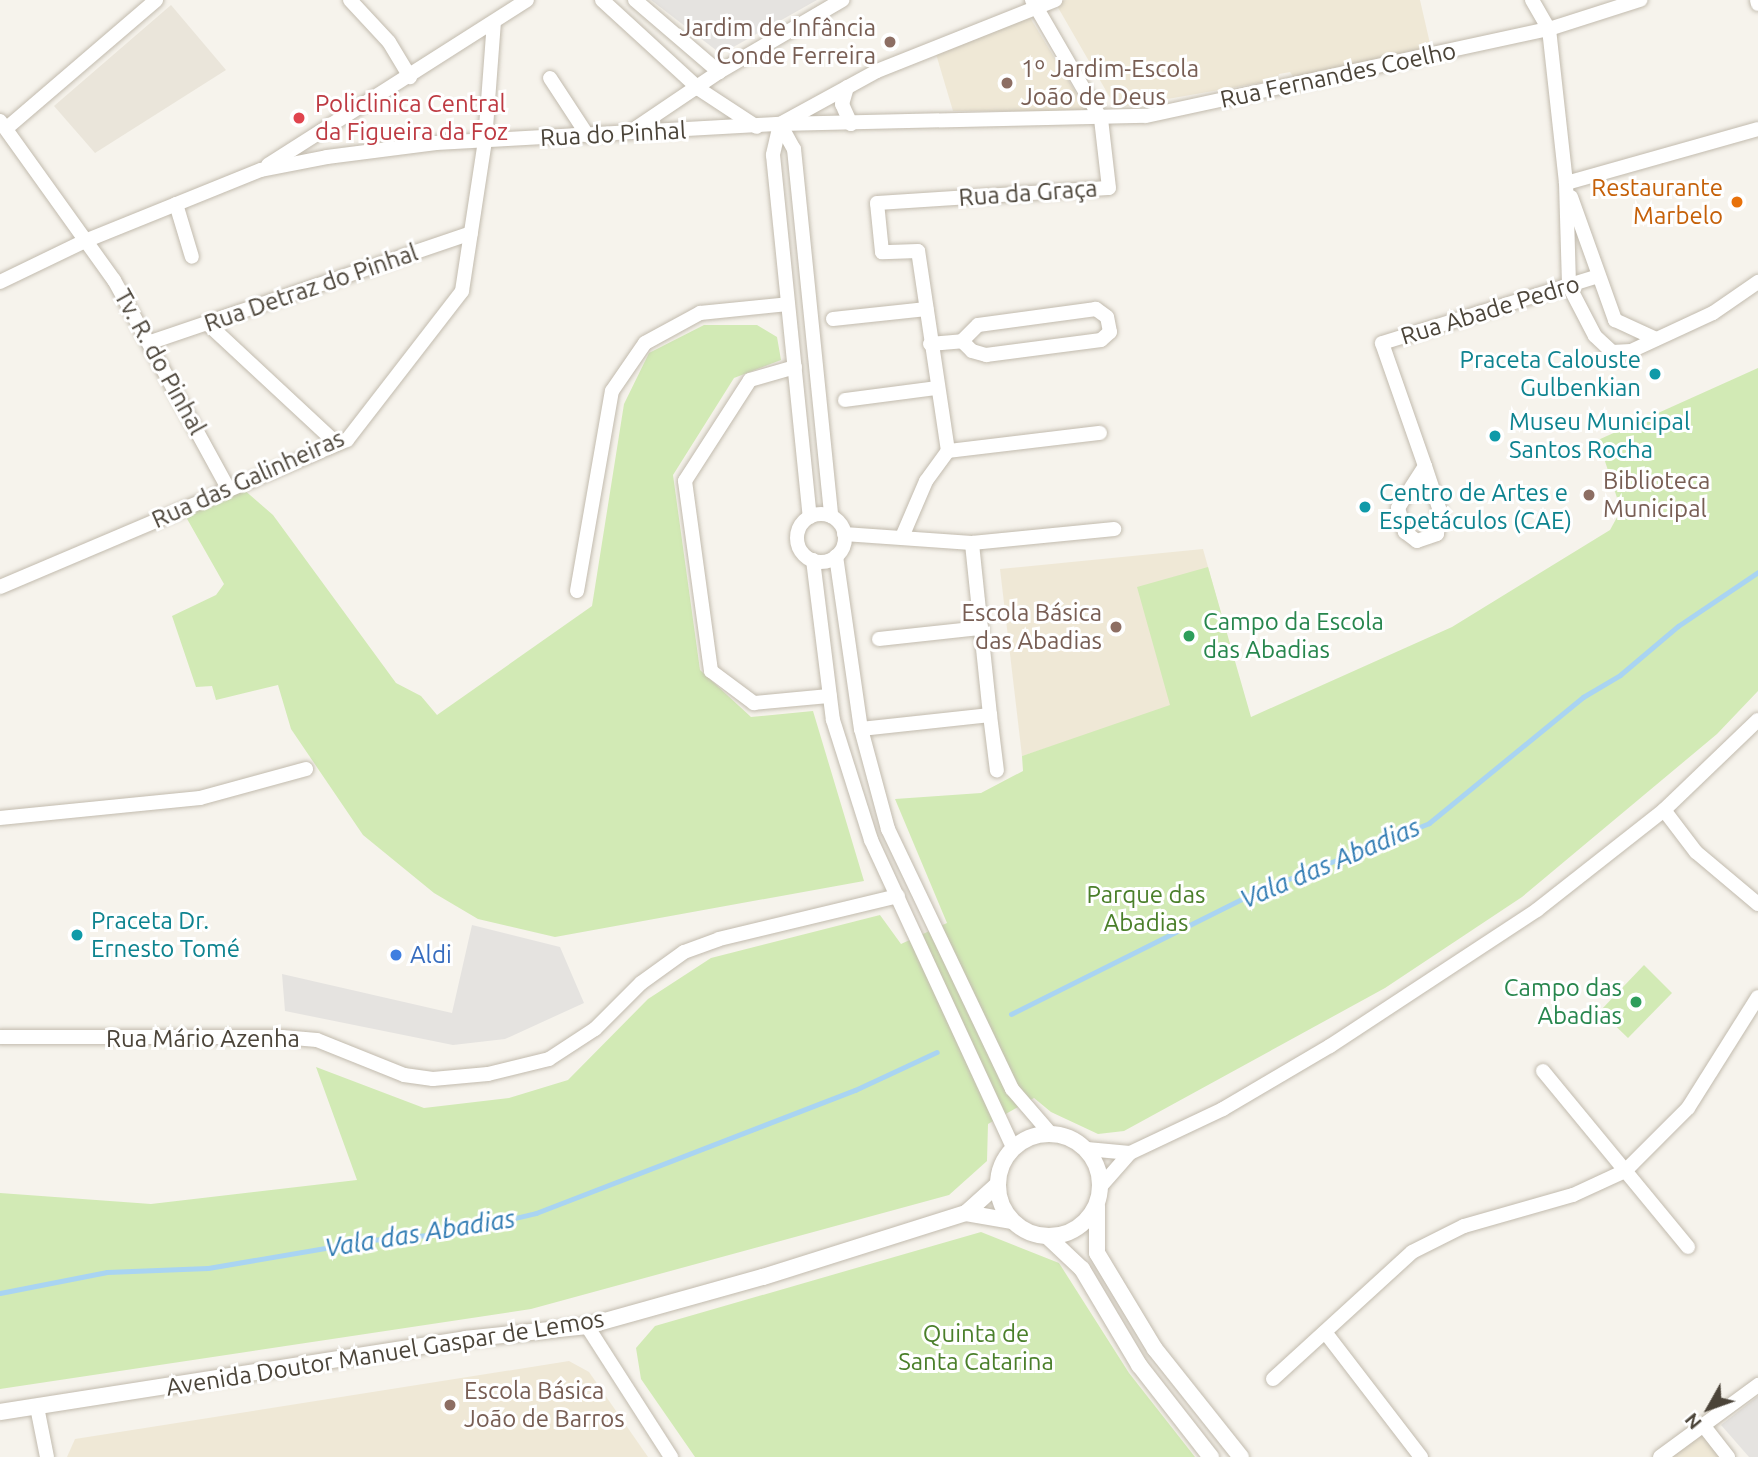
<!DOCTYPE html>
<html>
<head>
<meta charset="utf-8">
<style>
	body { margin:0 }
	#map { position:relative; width:1758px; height:1457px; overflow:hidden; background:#f6f3ec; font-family:Ubuntu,sans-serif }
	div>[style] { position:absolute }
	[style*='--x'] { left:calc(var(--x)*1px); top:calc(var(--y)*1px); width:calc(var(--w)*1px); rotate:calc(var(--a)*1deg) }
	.residential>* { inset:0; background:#eae5da }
	.education>* { inset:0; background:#efe8d6 }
	.green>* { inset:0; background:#d2eab5 }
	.parking>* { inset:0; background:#e5e3e0 }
	.stream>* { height:5px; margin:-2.5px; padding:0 2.5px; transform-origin:2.5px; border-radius:2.5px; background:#a9d4f2 }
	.roads { filter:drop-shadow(0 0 2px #c2bbae) drop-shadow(0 0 2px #c2bbae) }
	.minor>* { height:14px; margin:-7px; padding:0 7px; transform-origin:7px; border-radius:7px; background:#fff }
	.minor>.ring { margin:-7px; padding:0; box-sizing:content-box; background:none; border:14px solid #fff; border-radius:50% }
	.tertiary>* { height:16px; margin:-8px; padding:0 8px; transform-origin:8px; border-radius:8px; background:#fff }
	.tertiary>.ring { margin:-8px; padding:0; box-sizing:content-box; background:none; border:16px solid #fff; border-radius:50% }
	.dots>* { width:19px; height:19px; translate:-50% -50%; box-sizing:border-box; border:4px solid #fff; border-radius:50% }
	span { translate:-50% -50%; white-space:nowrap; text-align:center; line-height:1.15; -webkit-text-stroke:6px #fff; paint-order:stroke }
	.education-label { font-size:24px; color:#785e54 }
	.right { translate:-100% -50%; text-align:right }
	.left { translate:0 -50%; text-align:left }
	.street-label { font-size:24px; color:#4b4439 }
	.health-label { font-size:24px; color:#be3a42 }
	.food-label { font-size:24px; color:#c56008 }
	.culture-label { font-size:24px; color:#0d838f }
	.leisure-label { font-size:24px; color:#27864d }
	.park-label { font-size:24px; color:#4a7f2a }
	.shop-label { font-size:24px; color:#366cbe }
	.water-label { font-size:26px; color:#2e7ab2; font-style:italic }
	.north { position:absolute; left:1674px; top:1373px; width:70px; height:70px; -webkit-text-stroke:5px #fff; paint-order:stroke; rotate:230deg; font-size:19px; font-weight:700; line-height:28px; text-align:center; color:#4b4439 }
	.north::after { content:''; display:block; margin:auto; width:24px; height:32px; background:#4b4439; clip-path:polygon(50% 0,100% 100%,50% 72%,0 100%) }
</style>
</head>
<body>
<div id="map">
	<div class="residential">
		<i style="clip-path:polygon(171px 5px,226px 70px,95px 153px,54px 106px)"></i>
	</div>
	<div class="education">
		<i style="clip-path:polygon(1065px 0,1420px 0,1431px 48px,1294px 78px,1290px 72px,1279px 74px,1277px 80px,1116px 108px,1056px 4px)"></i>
		<i style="clip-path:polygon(1029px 16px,1087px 111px,953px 111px,936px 54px)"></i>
		<i style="clip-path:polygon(1203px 549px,1241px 685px,1022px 756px,1000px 569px)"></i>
		<i style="clip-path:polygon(569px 1361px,589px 1372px,648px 1457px,67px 1457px,75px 1439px)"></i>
		<i style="clip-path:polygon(1702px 1433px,1721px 1457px,1671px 1457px)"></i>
	</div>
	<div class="green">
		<i style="clip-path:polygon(704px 325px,757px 325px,777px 337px,781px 360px,734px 378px,673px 475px,700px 670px,751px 717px,813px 711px,864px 881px,555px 937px,478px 919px,434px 893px,363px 835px,291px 729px,278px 685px,216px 700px,212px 686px,196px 687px,172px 616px,216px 595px,224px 584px,186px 517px,242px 488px,273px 515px,396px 683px,421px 696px,437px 715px,592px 606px,624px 404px,649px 353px)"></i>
		<i style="clip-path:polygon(1758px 368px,1758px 691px,1717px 734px,1522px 897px,1385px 988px,1124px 1131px,1098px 1134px,1051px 1112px,1034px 1098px,988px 1124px,987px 1161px,949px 1195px,531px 1309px,0 1389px,0 1193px,151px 1204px,357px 1180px,316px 1067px,424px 1108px,509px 1098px,568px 1080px,648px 999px,711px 958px,880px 915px,901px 944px,947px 923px,895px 799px,981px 793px,1023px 771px,1022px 756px,1170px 705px,1137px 587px,1208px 567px,1251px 717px,1452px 627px,1610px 530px,1621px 510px,1598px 440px)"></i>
		<i style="clip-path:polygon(1644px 965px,1672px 993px,1628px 1038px,1600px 1011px)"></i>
		<i style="clip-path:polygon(981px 1232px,1059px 1263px,1129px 1373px,1195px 1457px,695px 1457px,641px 1379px,636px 1348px,655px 1326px)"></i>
	</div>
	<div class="parking">
		<i style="clip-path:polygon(651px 0,817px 0,721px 54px)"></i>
		<i style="clip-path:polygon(472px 925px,560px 947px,584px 1003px,505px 1039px,453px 1045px,285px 1011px,282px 974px,452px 1013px)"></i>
		<i style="clip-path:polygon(1758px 1396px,1758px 1457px,1749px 1457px,1721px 1425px)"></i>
	</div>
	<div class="stream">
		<i style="--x:1011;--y:1014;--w:274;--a:-26.5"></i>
		<i style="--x:1256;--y:892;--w:186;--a:-21.7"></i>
		<i style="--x:1429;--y:823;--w:199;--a:-39.3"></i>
		<i style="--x:1583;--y:697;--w:43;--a:-30.7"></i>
		<i style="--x:1620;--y:675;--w:76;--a:-40.2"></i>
		<i style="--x:1678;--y:626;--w:97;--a:-34"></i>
		<i style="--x:0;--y:1293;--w:109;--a:-11.1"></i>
		<i style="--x:107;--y:1272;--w:101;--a:-2.3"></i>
		<i style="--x:208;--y:1268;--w:165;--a:-9.7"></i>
		<i style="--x:371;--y:1240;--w:80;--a:-5"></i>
		<i style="--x:451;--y:1233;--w:87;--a:-13.2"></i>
		<i style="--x:536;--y:1213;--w:342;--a:-21.1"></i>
		<i style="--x:855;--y:1090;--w:90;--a:-24.9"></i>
	</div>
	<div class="roads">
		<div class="minor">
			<i style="--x:350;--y:0;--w:57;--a:47.1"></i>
			<i style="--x:389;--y:42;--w:41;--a:59"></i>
			<i style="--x:602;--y:0;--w:132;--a:42.5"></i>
			<i style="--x:699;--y:89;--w:69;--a:33.2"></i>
			<i style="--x:635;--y:0;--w:111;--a:40.6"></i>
			<i style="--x:1532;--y:0;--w:34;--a:60"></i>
			<i style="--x:1549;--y:29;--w:155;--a:83.7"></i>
			<i style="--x:1566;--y:183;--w:103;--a:88.3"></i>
			<i style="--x:1569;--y:286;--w:56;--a:62.5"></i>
			<i style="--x:1595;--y:336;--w:23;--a:43"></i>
			<i style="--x:1612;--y:352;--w:19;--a:-3"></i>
			<i style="--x:1631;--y:351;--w:90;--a:-24.9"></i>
			<i style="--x:1713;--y:313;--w:55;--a:-34.6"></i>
			<i style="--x:1757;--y:0;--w:4;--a:76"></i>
			<i style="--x:550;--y:78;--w:69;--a:56.8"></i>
			<i style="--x:847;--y:87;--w:18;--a:106"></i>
			<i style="--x:842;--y:104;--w:22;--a:66"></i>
			<i style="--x:0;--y:121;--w:196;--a:54.4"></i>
			<i style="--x:114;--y:280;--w:237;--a:61.3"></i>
			<i style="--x:782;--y:123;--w:108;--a:-28.7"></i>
			<i style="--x:877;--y:71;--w:192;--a:-21.7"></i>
			<i style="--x:780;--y:124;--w:29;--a:61"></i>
			<i style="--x:794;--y:149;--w:369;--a:84.2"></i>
			<i style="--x:780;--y:124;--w:32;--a:103"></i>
			<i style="--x:773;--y:155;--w:364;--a:84.2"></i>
			<i style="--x:8;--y:127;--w:195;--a:-40.6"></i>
			<i style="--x:630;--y:132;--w:107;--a:-34"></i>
			<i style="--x:719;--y:72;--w:143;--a:-30.3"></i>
			<i style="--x:268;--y:165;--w:307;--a:-32.5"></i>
			<i style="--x:1566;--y:183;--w:199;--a:-15.7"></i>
			<i style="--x:1571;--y:197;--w:131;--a:70.3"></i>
			<i style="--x:1615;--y:320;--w:45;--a:24.9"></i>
			<i style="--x:176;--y:204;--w:55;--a:73.2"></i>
			<i style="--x:0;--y:282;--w:94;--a:-25.8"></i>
			<i style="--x:85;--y:241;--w:190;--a:-22"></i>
			<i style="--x:261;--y:170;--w:67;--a:-11.1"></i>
			<i style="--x:327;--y:157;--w:110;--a:-7.3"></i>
			<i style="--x:436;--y:143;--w:345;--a:-3.2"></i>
			<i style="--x:780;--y:124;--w:366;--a:-1.3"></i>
			<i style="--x:1146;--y:116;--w:412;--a:-12.2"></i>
			<i style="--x:1549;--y:29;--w:96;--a:-17.7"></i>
			<i style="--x:833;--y:319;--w:94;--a:-6.1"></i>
			<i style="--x:208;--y:324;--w:176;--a:42.9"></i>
			<i style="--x:151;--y:342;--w:338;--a:-18.8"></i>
			<i style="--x:930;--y:344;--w:32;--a:-5"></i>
			<i style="--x:962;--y:341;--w:14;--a:45"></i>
			<i style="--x:972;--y:351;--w:15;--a:16"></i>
			<i style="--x:986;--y:355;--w:116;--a:-7.4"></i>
			<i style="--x:1101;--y:340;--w:12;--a:-42"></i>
			<i style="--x:1110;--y:332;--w:15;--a:-101"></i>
			<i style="--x:1107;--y:317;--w:14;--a:-144"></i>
			<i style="--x:1096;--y:309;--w:119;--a:172.3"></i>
			<i style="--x:978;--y:325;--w:23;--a:135"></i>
			<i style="--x:795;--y:367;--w:47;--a:163.9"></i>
			<i style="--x:750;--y:380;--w:120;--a:122.8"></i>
			<i style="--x:685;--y:481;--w:192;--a:82.2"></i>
			<i style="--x:711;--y:671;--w:54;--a:36.7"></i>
			<i style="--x:754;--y:703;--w:76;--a:-5.3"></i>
			<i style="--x:845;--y:400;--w:92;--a:-7.5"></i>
			<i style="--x:948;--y:451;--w:153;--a:-6.8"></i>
			<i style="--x:1425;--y:466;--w:50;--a:122.7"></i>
			<i style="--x:1398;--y:508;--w:25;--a:74"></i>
			<i style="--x:1405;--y:532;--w:15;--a:37"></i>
			<i style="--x:1417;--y:541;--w:21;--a:-19"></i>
			<i style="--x:1437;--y:534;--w:23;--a:-83"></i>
			<i style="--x:1440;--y:511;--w:47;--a:-108.4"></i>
			<i style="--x:1425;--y:466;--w:130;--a:-109.3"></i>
			<i style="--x:1382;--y:343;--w:226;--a:-17.2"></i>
			<i class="ring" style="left:797px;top:514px;width:34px;height:34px"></i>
			<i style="--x:844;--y:534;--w:128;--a:4"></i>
			<i style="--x:972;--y:543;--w:143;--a:-5.6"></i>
			<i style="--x:902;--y:537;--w:61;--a:-66.8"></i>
			<i style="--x:926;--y:481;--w:37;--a:-54"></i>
			<i style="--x:948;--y:451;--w:202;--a:-98.5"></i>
			<i style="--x:918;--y:251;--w:36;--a:178"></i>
			<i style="--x:882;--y:252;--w:49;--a:-95.8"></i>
			<i style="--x:877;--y:203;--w:232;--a:-3.7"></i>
			<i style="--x:1109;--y:188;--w:69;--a:-96.6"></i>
			<i style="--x:1101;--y:119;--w:138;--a:-120.1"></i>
			<i style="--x:836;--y:556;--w:175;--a:81.8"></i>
			<i style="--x:861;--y:729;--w:104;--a:74.9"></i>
			<i style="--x:888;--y:829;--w:288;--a:64.5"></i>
			<i style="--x:1012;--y:1089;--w:58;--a:49.2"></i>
			<i style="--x:813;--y:560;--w:161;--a:82.9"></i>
			<i style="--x:833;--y:720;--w:126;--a:72.4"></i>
			<i style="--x:871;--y:840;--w:339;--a:65.2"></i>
			<i style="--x:0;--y:587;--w:377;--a:-23"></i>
			<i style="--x:347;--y:440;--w:188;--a:-52.3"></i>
			<i style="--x:462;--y:291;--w:152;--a:-81.3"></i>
			<i style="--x:485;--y:141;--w:119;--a:-85.7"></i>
			<i style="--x:577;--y:591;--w:203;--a:-80.1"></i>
			<i style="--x:612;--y:391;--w:58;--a:-55.5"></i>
			<i style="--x:645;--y:343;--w:63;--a:-28.6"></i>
			<i style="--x:700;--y:313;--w:88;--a:-5.8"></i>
			<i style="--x:879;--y:639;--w:103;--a:-6.2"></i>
			<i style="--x:990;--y:715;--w:56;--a:82.9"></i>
			<i style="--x:861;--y:729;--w:130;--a:-6.2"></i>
			<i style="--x:990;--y:715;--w:173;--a:-96"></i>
			<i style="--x:1664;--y:810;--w:53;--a:52.7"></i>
			<i style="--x:1696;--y:852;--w:81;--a:40"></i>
			<i style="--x:0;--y:818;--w:201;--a:-5.7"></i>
			<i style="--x:200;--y:798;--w:110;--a:-15.3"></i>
			<i style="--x:0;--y:1037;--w:282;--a:0"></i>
			<i style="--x:282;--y:1037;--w:35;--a:5"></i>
			<i style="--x:317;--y:1040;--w:94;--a:21.9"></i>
			<i style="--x:404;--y:1075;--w:29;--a:8"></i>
			<i style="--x:433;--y:1079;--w:55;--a:-5.2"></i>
			<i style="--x:488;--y:1074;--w:63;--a:-13.8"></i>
			<i style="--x:549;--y:1059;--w:55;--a:-33.1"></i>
			<i style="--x:595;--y:1029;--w:65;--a:-45"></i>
			<i style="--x:641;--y:983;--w:53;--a:-35.8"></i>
			<i style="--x:684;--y:952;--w:37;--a:-20"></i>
			<i style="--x:719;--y:939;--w:184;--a:-13.5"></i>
			<i style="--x:1543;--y:1071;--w:228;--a:50.5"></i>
			<i style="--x:1087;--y:1149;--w:43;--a:5.3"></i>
			<i style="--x:1101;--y:1186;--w:44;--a:-48.7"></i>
			<i style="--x:1130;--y:1153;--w:103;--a:-25.3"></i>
			<i style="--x:1223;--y:1109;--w:124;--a:-30.5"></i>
			<i style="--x:1330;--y:1046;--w:248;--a:-33.3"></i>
			<i style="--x:1537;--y:910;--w:162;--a:-38.2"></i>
			<i style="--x:1664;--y:810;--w:130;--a:-43.8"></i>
			<i style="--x:587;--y:1326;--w:156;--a:57.3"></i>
			<i style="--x:1325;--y:1332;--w:158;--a:52.5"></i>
			<i style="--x:1273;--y:1379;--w:188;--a:-42.4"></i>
			<i style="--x:1412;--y:1252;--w:58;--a:-26.6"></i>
			<i style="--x:1464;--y:1226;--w:113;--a:-15.9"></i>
			<i style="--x:1573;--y:1195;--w:57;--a:-24.8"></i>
			<i style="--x:1625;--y:1171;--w:89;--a:-45"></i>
			<i style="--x:1688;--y:1108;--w:131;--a:-57.8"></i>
			<i style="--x:37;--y:1407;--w:51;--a:78.7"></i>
			<i style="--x:1703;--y:1425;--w:41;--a:52"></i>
			<i style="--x:1660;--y:1457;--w:122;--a:-36.3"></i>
		</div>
		<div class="tertiary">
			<i class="ring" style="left:998px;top:1134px;width:86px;height:86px"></i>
			<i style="--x:1097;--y:1206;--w:47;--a:90"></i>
			<i style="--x:1097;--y:1253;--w:112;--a:58.9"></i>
			<i style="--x:1155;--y:1349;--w:138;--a:51.5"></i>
			<i style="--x:966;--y:1213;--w:43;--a:-42.2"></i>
			<i style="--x:1048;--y:1237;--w:47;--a:43.3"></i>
			<i style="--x:1082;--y:1269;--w:112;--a:59.3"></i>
			<i style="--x:1139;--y:1365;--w:117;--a:52"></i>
			<i style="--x:0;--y:1412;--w:471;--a:-8.9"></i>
			<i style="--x:465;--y:1339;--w:123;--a:-6.1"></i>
			<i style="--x:587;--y:1326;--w:183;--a:-15.6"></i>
			<i style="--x:763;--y:1277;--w:213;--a:-17.5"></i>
			<i style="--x:966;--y:1213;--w:47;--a:9.9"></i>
		</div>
	</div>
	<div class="dots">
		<i style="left:890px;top:42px;background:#8d6e63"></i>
		<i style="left:1007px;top:83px;background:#8d6e63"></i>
		<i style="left:299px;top:118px;background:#e0444e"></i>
		<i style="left:1737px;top:202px;background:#e8710a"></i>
		<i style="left:1655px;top:374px;background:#0f9aa8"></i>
		<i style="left:1495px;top:436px;background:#0f9aa8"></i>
		<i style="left:1589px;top:495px;background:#8d6e63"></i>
		<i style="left:1365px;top:507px;background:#0f9aa8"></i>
		<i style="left:1116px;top:627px;background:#8d6e63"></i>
		<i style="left:1189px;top:636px;background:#2e9e5b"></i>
		<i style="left:77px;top:935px;background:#0f9aa8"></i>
		<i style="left:396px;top:955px;background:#3f7fe0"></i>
		<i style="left:1636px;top:1002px;background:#2e9e5b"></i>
		<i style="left:450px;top:1405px;background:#8d6e63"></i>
	</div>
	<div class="education-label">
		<span class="right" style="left:876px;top:42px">Jardim de Infância<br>Conde Ferreira</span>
		<span class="left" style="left:1021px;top:83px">1º Jardim-Escola<br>João de Deus</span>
		<span class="left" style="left:1603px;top:495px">Biblioteca<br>Municipal</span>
		<span class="right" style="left:1102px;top:627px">Escola Básica<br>das Abadias</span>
		<span class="left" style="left:464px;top:1405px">Escola Básica<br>João de Barros</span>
	</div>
	<div class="street-label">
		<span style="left:1338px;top:75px;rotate:-12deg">Rua Fernandes Coelho</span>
		<span style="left:613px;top:134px;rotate:-3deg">Rua do Pinhal</span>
		<span style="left:1028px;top:193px;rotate:-4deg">Rua da Graça</span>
		<span style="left:311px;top:288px;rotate:-19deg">Rua Detraz do Pinhal</span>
		<span style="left:1490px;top:310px;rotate:-17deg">Rua Abade Pedro</span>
		<span style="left:160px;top:362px;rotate:61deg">Tv. R. do Pinhal</span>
		<span style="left:248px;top:479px;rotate:-24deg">Rua das Galinheiras</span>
		<span style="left:203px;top:1039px">Rua Mário Azenha</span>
		<span style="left:385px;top:1353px;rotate:-9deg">Avenida Doutor Manuel Gaspar de Lemos</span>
	</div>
	<div class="health-label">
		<span class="left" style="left:315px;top:118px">Policlinica Central<br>da Figueira da Foz</span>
	</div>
	<div class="food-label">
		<span class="right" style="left:1723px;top:202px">Restaurante<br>Marbelo</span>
	</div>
	<div class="culture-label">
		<span class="right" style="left:1641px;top:374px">Praceta Calouste<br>Gulbenkian</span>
		<span class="left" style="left:1509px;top:436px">Museu Municipal<br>Santos Rocha</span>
		<span class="left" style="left:1379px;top:507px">Centro de Artes e<br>Espetáculos (CAE)</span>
		<span class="left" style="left:91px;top:935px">Praceta Dr.<br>Ernesto Tomé</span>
	</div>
	<div class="leisure-label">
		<span class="left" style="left:1203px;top:636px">Campo da Escola<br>das Abadias</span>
		<span class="right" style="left:1622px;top:1002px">Campo das<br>Abadias</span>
	</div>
	<div class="park-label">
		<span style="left:1146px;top:909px">Parque das<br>Abadias</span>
		<span style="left:976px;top:1348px">Quinta de<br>Santa Catarina</span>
	</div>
	<div class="shop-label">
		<span class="left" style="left:410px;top:955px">Aldi</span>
	</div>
	<div class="water-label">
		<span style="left:1330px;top:863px;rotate:-23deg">Vala das Abadias</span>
		<span style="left:420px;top:1233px;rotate:-9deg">Vala das Abadias</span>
	</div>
	<div class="north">N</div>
</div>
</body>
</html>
